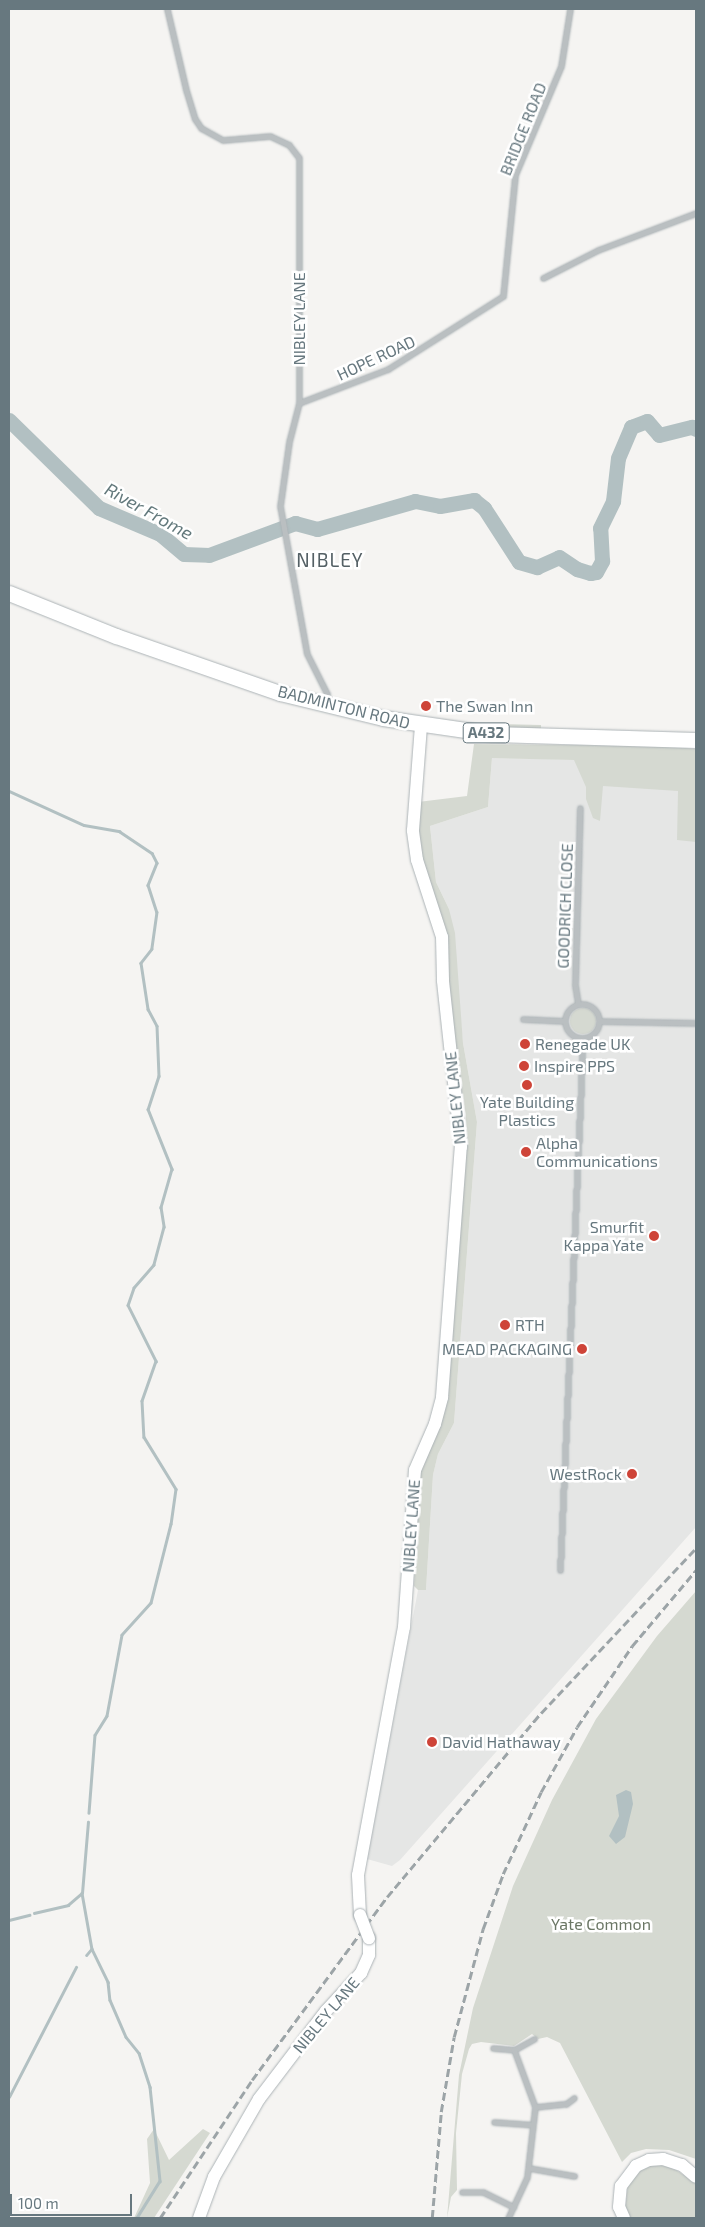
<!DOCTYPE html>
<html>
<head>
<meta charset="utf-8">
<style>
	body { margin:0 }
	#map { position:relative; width:705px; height:2227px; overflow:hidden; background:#f5f4f2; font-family:"Exo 2",sans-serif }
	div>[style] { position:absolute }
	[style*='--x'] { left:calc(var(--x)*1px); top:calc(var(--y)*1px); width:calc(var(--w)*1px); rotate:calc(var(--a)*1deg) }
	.built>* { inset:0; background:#e5e6e5 }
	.green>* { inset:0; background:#d5d9d1 }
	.round { border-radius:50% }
	.water>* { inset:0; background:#b2c0c2 }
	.stream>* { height:2.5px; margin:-1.25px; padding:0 1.25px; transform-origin:1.25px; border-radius:1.25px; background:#b2c0c2 }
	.river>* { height:15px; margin:-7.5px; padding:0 7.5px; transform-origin:7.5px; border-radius:7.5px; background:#b2c0c2 }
	.roads { filter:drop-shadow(0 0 1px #acb3b6) drop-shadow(0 0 1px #acb3b6) }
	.street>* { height:5px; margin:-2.5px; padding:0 2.5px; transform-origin:2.5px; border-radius:2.5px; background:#babfc1 }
	.street>.ring { margin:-2.5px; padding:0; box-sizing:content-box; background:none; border:5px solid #babfc1; border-radius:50% }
	.secondary>* { height:12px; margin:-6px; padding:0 6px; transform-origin:6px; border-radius:6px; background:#fff }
	.primary>* { height:15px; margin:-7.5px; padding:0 7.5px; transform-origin:7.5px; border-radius:7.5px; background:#fff }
	.rail>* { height:2.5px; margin-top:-1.25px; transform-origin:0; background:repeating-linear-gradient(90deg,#9ca4a7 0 8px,transparent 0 12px) }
	.bridges { filter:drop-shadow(0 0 1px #acb3b6) drop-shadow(0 0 1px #acb3b6) }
	.secondary-bridge>* { height:12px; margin:-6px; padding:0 6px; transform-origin:6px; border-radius:6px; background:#fff }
	.dots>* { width:14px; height:14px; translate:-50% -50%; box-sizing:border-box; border:2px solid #fff; border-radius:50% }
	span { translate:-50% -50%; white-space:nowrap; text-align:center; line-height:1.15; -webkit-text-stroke:5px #fff; paint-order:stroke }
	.shield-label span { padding:1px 4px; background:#fff; border:1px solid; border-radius:4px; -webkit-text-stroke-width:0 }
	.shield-label { font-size:15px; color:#67787f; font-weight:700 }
	.street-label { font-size:16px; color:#67787f }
	.poi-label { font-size:16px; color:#67787f }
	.left { translate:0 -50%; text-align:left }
	.right { translate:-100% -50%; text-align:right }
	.park-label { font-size:16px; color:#6b7765 }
	.water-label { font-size:18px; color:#63797c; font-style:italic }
	.quarter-label { font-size:19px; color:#546065; letter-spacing:1px }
	.frame { position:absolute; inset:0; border:10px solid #67787f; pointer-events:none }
	.scale { position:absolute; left:10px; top:2194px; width:122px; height:22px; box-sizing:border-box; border:2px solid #67787f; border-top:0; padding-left:6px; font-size:15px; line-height:18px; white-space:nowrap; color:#67787f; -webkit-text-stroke:4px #fff; paint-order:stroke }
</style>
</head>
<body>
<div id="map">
	<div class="built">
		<i style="clip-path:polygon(492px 758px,597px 760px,696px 775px,696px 1527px,400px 1860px,392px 1866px,367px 1859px,418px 1590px,426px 1590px,433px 1475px,438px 1454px,454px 1423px,477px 1122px,463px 1043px,449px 909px,436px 882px,430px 826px,488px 807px)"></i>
	</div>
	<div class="green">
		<i style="clip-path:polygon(503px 724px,541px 725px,541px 729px,509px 730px,499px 726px)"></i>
		<i style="clip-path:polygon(474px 744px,665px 746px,696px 749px,696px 842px,677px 840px,678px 791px,603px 786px,600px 821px,593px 818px,586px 799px,586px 787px,574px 760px,492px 758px,488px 807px,430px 826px,436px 882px,449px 909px,455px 933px,463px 1043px,477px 1122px,454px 1423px,438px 1454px,433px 1475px,426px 1590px,418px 1590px,414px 1586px,418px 1492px,421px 1469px,448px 1399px,466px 1146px,466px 1116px,416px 821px,418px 802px,467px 796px)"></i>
		<i class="round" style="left:570px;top:1008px;width:26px;height:26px"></i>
		<i style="clip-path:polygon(696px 1591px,696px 2159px,669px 2150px,646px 2149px,631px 2153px,622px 2162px,560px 2043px,547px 2037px,538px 2039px,532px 2034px,514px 2046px,481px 2042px,472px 2044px,469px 2049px,462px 2074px,456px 2133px,457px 2190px,451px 2197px,447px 2218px,459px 2075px,473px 2008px,513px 1886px,552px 1800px,596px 1719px,657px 1636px)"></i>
		<i style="clip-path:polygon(154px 2129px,169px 2160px,203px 2129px,210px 2133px,154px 2218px,134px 2218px,150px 2183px,147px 2139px)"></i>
		<i style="clip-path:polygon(667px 2164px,696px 2183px,696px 2218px,629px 2218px,625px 2209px,628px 2184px,636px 2173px,648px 2166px)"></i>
	</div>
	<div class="water">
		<i style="clip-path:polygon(626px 1790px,631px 1792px,633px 1804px,625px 1837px,616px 1844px,609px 1836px,619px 1816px,616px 1795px)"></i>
	</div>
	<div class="stream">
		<i style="--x:9;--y:791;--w:82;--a:24.4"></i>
		<i style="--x:84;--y:825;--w:36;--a:10"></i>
		<i style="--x:119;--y:831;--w:40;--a:34"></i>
		<i style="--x:152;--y:853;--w:11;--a:63"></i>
		<i style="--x:157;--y:863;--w:24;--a:112"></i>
		<i style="--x:148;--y:885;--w:28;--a:72"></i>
		<i style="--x:157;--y:912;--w:37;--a:98"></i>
		<i style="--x:152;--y:949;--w:18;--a:128"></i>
		<i style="--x:141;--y:963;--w:47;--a:81.3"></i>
		<i style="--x:148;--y:1009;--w:19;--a:62"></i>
		<i style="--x:157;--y:1026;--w:50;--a:87.7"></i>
		<i style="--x:159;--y:1076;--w:35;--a:108"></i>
		<i style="--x:148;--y:1109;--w:65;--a:68.2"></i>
		<i style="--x:172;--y:1169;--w:40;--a:106"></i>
		<i style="--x:161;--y:1207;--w:20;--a:81"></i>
		<i style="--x:164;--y:1227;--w:39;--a:105"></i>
		<i style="--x:154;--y:1265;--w:30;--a:131"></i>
		<i style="--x:134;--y:1288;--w:18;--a:109"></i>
		<i style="--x:128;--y:1305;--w:63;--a:63.4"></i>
		<i style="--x:156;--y:1361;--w:42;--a:109.3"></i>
		<i style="--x:142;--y:1401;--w:36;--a:87"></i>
		<i style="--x:144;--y:1437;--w:61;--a:58.4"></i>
		<i style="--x:176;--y:1489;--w:35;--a:98"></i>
		<i style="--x:171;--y:1524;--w:81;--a:104.2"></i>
		<i style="--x:151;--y:1603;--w:43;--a:132.2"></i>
		<i style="--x:122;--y:1635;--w:82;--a:100.5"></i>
		<i style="--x:107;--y:1716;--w:22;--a:122"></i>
		<i style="--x:95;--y:1735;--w:78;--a:94.4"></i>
		<i style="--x:82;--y:1893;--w:57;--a:79.9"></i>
		<i style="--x:92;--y:1949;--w:8;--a:130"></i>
		<i style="--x:34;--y:1913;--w:35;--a:-13"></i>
		<i style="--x:68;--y:1905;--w:18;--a:-41"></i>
		<i style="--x:82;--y:1893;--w:71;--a:-85.2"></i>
		<i style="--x:9;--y:1920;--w:21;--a:-14"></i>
		<i style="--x:92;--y:1949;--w:37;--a:64"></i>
		<i style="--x:108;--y:1982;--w:18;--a:84"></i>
		<i style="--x:110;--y:2000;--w:40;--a:66.6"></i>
		<i style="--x:126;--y:2037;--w:21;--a:51"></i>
		<i style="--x:139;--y:2053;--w:36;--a:72"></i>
		<i style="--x:150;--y:2087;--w:95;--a:83.9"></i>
		<i style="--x:160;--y:2181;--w:44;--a:121.9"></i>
		<i style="--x:9;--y:2097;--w:146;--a:-62.7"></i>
	</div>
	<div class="river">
		<i style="--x:9;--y:420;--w:126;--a:44.4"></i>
		<i style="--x:99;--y:508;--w:66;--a:23.1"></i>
		<i style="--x:160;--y:534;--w:31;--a:40"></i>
		<i style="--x:184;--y:554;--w:25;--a:2"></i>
		<i style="--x:209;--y:555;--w:92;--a:-20.4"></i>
		<i style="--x:295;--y:523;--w:23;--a:15"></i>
		<i style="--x:317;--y:529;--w:102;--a:-15.9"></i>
		<i style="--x:415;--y:501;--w:25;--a:11"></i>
		<i style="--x:440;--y:506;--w:35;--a:-10"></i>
		<i style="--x:474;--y:500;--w:13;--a:39"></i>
		<i style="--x:484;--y:508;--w:64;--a:57.1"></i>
		<i style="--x:519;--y:562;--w:19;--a:16"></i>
		<i style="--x:537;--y:567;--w:24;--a:-24"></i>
		<i style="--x:559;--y:557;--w:22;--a:34"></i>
		<i style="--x:577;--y:569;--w:14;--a:17"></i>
		<i style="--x:590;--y:573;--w:6;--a:-9"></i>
		<i style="--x:596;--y:572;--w:13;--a:-61"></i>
		<i style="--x:602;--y:561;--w:33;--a:-93"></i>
		<i style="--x:600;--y:528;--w:30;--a:-64"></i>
		<i style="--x:613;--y:501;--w:43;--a:-83.4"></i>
		<i style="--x:618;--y:458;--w:34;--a:-67"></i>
		<i style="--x:631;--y:427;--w:17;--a:-21"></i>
		<i style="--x:647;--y:421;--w:18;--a:49"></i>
		<i style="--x:659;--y:435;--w:34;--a:-14"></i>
		<i style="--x:692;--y:427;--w:4;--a:27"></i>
	</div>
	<div class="roads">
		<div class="street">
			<i style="--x:167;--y:9;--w:83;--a:76.8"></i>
			<i style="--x:186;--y:90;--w:30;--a:73"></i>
			<i style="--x:195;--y:119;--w:11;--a:56"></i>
			<i style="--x:201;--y:128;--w:25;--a:29"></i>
			<i style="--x:223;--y:140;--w:47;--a:-4.9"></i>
			<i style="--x:270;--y:136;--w:21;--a:25"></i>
			<i style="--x:289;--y:145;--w:16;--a:52"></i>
			<i style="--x:299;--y:158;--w:245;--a:90"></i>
			<i style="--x:299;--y:403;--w:40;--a:104.4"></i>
			<i style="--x:289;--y:442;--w:65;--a:98"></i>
			<i style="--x:280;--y:506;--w:150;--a:79.7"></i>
			<i style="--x:307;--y:654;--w:45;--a:63.4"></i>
			<i style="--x:327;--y:694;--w:10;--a:96"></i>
			<i style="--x:543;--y:278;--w:62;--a:-27"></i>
			<i style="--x:598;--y:250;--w:105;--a:-20.7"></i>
			<i style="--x:299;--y:403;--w:95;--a:-20.9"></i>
			<i style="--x:388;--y:369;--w:136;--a:-32.4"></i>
			<i style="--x:503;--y:296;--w:122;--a:-84.3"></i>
			<i style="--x:515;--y:175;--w:118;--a:-67.1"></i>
			<i style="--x:561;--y:66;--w:58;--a:-81"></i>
			<i class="ring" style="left:565px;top:1004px;width:29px;height:29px"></i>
			<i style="--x:578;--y:1004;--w:20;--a:-99"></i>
			<i style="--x:575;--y:984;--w:176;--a:-88.4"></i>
			<i style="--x:523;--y:1019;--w:42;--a:2.7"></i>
			<i style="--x:600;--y:1021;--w:96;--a:1.2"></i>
			<i style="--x:560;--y:1570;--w:531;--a:-87.52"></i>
			<i style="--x:493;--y:2048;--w:21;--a:5"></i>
			<i style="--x:514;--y:2050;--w:23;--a:-29"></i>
			<i style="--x:535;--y:2107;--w:31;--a:-6"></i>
			<i style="--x:566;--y:2104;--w:10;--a:-37"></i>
			<i style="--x:494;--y:2122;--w:39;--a:4"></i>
			<i style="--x:529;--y:2168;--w:46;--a:10.1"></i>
			<i style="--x:462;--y:2192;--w:21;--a:0"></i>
			<i style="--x:483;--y:2192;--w:34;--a:26"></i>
			<i style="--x:508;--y:2218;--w:45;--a:-65.1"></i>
			<i style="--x:527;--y:2177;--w:70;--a:-83.5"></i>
			<i style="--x:535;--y:2107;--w:61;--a:-110.2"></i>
		</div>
		<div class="secondary">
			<i style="--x:360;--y:1915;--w:40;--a:-92.9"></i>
			<i style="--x:358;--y:1875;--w:252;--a:-79.5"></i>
			<i style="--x:404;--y:1627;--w:157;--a:-86"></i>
			<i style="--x:415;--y:1470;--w:50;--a:-66.5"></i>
			<i style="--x:435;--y:1424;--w:28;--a:-75"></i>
			<i style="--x:442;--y:1397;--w:251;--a:-85.7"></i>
			<i style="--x:461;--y:1147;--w:168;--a:-96.2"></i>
			<i style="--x:443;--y:980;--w:43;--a:-91.3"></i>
			<i style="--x:442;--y:937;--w:81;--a:-108"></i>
			<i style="--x:417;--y:860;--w:30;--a:-98"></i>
			<i style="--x:413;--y:830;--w:104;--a:-85.6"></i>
			<i style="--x:199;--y:2218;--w:44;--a:-69.9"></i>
			<i style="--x:214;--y:2177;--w:90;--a:-60"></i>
			<i style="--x:259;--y:2099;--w:111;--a:-52.7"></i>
			<i style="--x:326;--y:2011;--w:52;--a:-47.4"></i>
			<i style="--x:361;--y:1973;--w:20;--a:-66"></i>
			<i style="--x:369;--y:1955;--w:17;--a:-90"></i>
			<i style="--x:624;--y:2218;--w:12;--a:-114"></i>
			<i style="--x:619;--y:2207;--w:21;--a:-85"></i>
			<i style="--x:621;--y:2186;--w:25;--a:-53"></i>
			<i style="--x:636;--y:2166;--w:14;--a:-25"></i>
			<i style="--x:649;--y:2160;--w:14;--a:-4"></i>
			<i style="--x:663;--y:2159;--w:20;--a:18"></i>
			<i style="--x:682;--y:2165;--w:18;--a:41"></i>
		</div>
		<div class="primary">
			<i style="--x:9;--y:593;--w:115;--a:21.9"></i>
			<i style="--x:116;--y:636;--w:174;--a:19.2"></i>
			<i style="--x:280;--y:693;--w:106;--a:13.6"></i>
			<i style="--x:383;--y:718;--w:111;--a:8.3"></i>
			<i style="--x:493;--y:734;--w:203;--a:1.7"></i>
		</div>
	</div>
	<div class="rail">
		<i style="--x:160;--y:2218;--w:166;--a:-56.3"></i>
		<i style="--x:252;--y:2080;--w:227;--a:-53.6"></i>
		<i style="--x:387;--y:1897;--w:240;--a:-50.1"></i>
		<i style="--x:541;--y:1713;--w:226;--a:-46.8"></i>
		<i style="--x:432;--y:2218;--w:106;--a:-85.1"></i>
		<i style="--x:441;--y:2112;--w:76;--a:-80.2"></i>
		<i style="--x:454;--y:2037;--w:112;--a:-75"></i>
		<i style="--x:483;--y:1929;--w:59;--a:-70"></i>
		<i style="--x:503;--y:1874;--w:90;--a:-65.1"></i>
		<i style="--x:541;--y:1792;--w:74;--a:-61"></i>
		<i style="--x:577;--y:1727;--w:98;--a:-55.8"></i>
		<i style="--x:632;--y:1646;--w:99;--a:-49.9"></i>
	</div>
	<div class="bridges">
		<div class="secondary-bridge">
			<i style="--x:360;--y:1915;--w:25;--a:69"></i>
		</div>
	</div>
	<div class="dots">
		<i style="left:426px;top:706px;background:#ce4438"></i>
		<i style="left:525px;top:1044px;background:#ce4438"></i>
		<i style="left:524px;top:1066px;background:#ce4438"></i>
		<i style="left:527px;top:1085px;background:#ce4438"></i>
		<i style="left:526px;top:1152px;background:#ce4438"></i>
		<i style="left:654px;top:1236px;background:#ce4438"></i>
		<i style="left:505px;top:1325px;background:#ce4438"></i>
		<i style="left:582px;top:1349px;background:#ce4438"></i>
		<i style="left:632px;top:1474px;background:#ce4438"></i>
		<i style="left:432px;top:1742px;background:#ce4438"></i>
	</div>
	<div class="shield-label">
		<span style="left:486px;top:733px">A432</span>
	</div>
	<div class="street-label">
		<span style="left:523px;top:129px;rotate:-68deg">BRIDGE ROAD</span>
		<span style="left:299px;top:319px;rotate:-90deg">NIBLEY LANE</span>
		<span style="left:376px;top:358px;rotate:-25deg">HOPE ROAD</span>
		<span style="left:344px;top:707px;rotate:14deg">BADMINTON ROAD</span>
		<span style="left:565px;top:906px;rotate:-88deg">GOODRICH CLOSE</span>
		<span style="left:455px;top:1098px;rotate:-96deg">NIBLEY LANE</span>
		<span style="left:411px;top:1526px;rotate:-86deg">NIBLEY LANE</span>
		<span style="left:326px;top:2015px;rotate:-50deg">NIBLEY LANE</span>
	</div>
	<div class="poi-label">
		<span class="left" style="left:436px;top:706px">The Swan Inn</span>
		<span class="left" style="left:535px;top:1044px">Renegade UK</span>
		<span class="left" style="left:534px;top:1066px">Inspire PPS</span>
		<span style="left:527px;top:1111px">Yate Building<br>Plastics</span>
		<span class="left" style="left:536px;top:1152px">Alpha<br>Communications</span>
		<span class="right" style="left:644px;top:1236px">Smurfit<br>Kappa Yate</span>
		<span class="left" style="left:515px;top:1325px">RTH</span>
		<span class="right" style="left:572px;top:1349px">MEAD PACKAGING</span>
		<span class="right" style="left:622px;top:1474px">WestRock</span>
		<span class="left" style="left:442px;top:1742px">David Hathaway</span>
	</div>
	<div class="park-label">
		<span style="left:601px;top:1924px">Yate Common</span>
	</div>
	<div class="water-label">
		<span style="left:149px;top:511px;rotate:29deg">River Frome</span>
	</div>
	<div class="quarter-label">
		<span style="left:330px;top:560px">NIBLEY</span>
	</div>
	<div class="frame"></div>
	<div class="scale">100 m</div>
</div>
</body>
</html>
